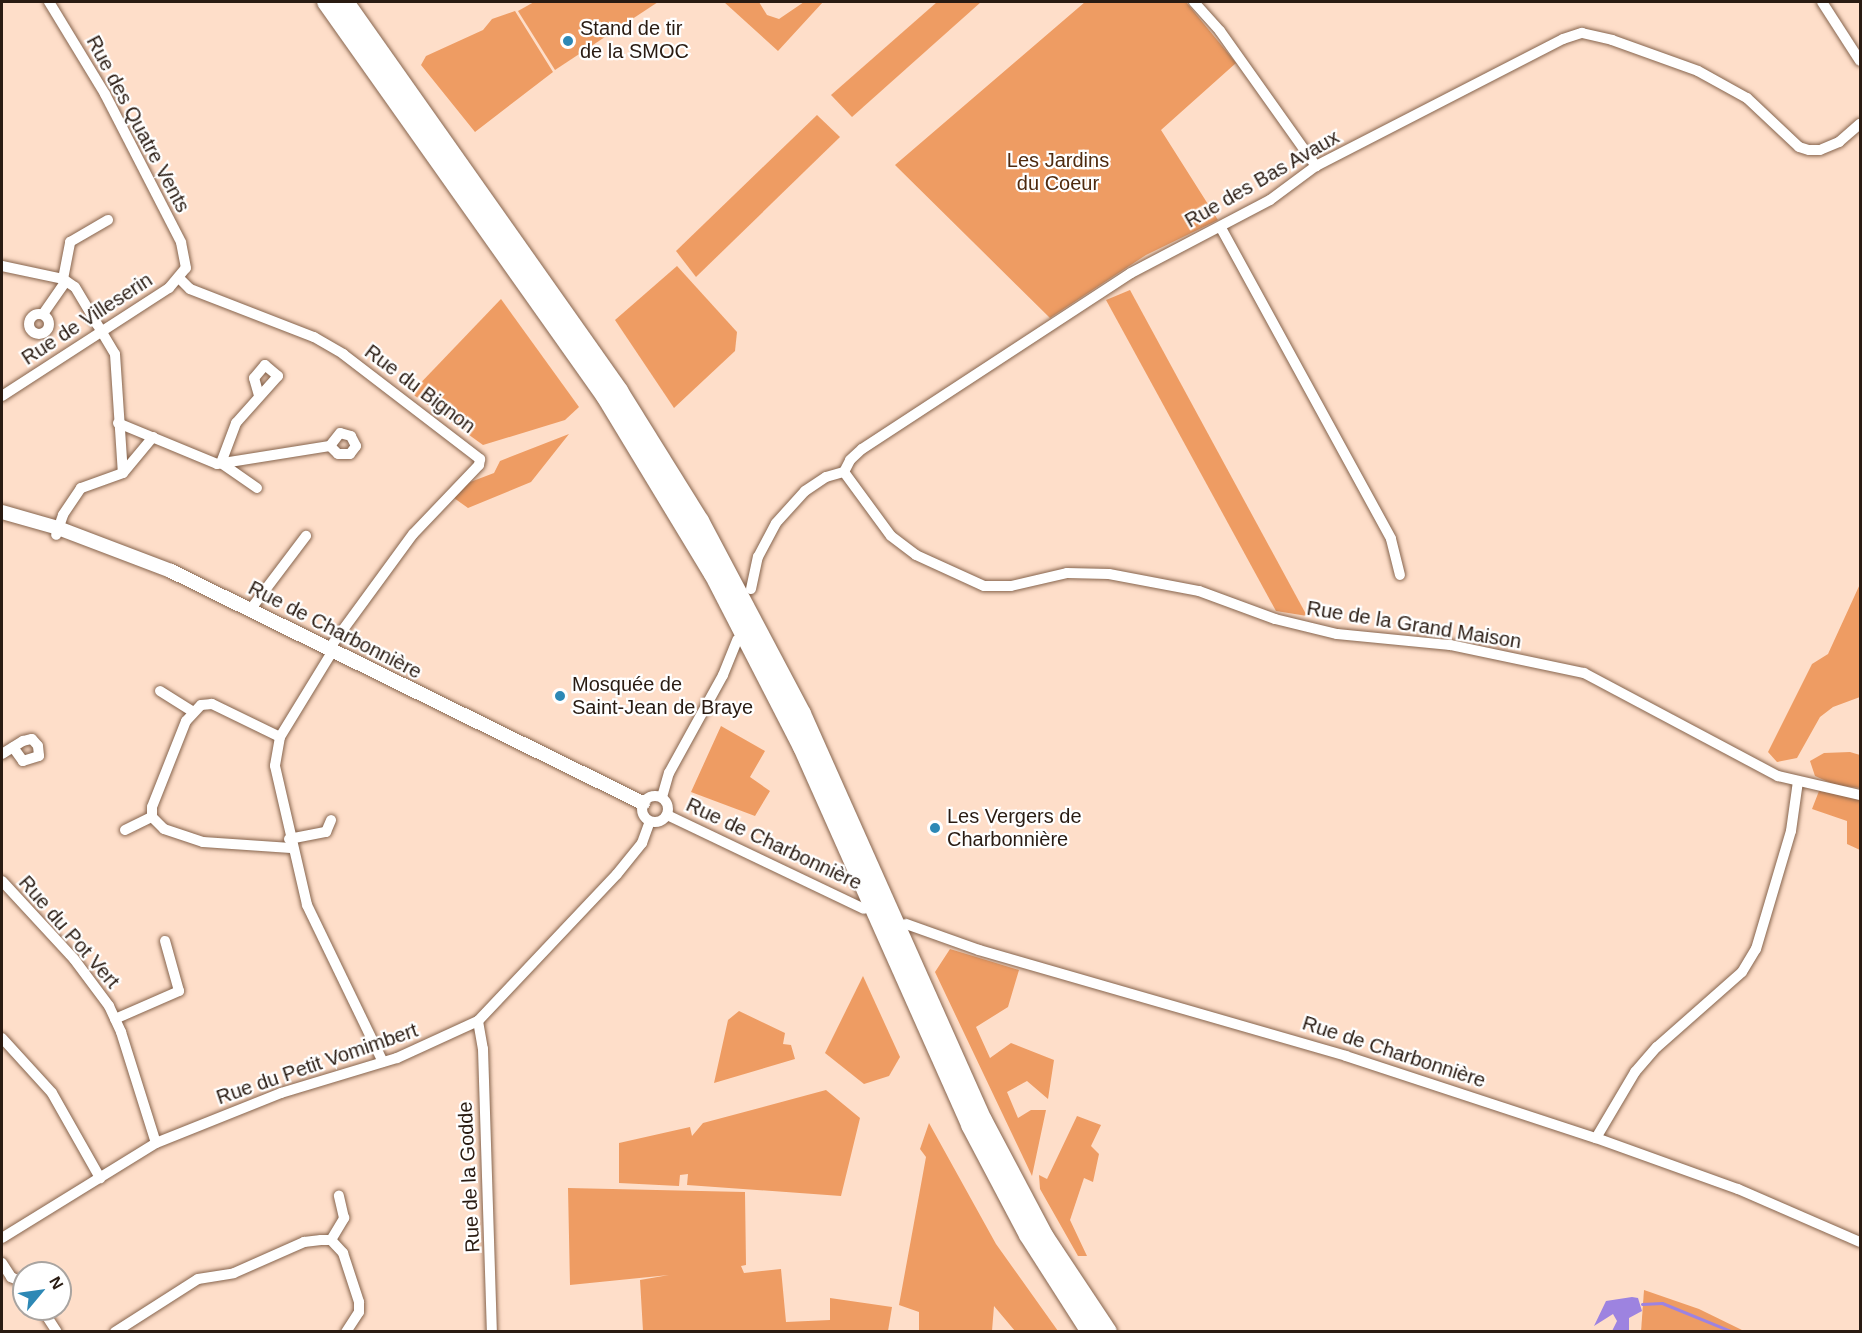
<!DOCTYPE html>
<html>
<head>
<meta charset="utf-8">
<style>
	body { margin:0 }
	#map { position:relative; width:1862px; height:1333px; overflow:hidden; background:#fedec9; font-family:Arial,sans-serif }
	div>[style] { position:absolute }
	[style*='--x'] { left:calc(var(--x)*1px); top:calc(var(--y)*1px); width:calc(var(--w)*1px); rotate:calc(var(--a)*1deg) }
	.green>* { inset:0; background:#ee9c63 }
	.water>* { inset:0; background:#9d83e0 }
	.stream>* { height:3px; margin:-1.5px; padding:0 1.5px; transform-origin:1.5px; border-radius:1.5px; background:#9d83e0 }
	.roads { filter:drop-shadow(0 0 2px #86644d) drop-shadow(0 0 2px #86644d) }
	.minor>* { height:10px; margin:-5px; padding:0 5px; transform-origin:5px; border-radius:5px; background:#fff }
	.minor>.ring { margin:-5px; padding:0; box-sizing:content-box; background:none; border:10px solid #fff; border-radius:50% }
	.tertiary>* { height:14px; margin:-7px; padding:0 7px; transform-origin:7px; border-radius:7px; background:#fff }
	.trunk>* { height:18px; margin:-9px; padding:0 9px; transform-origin:9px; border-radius:9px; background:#fff }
	.dots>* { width:16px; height:16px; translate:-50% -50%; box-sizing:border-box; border:3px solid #fff; border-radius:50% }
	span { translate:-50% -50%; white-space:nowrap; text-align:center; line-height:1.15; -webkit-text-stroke:4.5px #fff; paint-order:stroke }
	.poi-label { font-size:20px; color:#291b12 }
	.left { translate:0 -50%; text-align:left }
	.street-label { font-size:20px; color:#291b12 }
	.park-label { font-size:20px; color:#4e2a0f }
	.frame { position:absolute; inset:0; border:3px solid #291b12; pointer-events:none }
	.north { position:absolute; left:12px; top:1261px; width:60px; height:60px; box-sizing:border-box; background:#fff; border:2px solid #a9a4a0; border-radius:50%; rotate:61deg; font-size:16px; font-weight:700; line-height:24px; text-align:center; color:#291b12 }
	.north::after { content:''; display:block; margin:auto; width:21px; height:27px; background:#2d88b5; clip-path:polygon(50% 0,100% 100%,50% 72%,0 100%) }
</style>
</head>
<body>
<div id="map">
	<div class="green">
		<i style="clip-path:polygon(534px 2px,658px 2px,555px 70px,518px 11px)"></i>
		<i style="clip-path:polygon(724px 2px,759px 2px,767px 15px,779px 19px,804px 2px,823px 2px,778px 51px)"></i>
		<i style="clip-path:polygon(937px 2px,981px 2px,852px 117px,831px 95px)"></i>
		<i style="clip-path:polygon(1085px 2px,1186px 2px,1236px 63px,1161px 130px,1218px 220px,1146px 255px,1050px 318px,895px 165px)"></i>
		<i style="clip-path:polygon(515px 11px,553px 72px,475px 132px,421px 65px,426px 56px,483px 30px,492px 19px)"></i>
		<i style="clip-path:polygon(817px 115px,840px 137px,696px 277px,676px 251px)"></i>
		<i style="clip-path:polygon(677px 266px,737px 332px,735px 351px,674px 408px,615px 320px)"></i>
		<i style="clip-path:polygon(1130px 290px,1307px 616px,1276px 611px,1106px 300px)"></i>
		<i style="clip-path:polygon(501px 299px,579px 407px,565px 420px,483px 445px,411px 393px)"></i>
		<i style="clip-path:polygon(569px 434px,531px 482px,468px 508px,454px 498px,465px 484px,494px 473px,500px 461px)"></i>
		<i style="clip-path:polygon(1860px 584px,1860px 697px,1833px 707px,1820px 717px,1797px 758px,1777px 762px,1768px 752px,1812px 664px,1828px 654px)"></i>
		<i style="clip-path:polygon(721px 726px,765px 751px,750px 777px,770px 791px,755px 816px,691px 792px)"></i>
		<i style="clip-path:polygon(1850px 752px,1860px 755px,1860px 788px,1835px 785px,1815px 776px,1810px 761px,1824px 753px)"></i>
		<i style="clip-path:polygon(1819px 791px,1860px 799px,1860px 850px,1847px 844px,1847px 821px,1812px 809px)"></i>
		<i style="clip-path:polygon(950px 949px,1019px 970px,1008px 1007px,976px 1027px,990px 1058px,1011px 1043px,1054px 1060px,1048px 1099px,1027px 1081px,1007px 1092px,1018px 1118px,1031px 1110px,1046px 1110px,1032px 1176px,935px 972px)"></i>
		<i style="clip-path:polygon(863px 976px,900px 1057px,889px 1076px,864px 1084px,825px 1053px)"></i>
		<i style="clip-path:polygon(739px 1011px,785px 1033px,783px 1044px,791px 1045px,795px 1059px,714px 1083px,728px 1020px)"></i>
		<i style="clip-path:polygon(826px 1090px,860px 1118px,841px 1196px,687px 1185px,688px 1174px,680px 1175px,679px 1186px,619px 1183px,619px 1143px,690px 1127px,692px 1136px,703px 1123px)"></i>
		<i style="clip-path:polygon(1077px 1116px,1101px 1125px,1091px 1146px,1099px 1154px,1093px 1182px,1084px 1178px,1070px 1220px,1087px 1256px,1078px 1256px,1040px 1189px,1039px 1175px,1047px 1179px)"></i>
		<i style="clip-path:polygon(929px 1123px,996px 1244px,1058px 1331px,1015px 1331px,994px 1306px,992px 1331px,919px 1331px,919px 1312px,899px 1305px,926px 1157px,920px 1149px)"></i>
		<i style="clip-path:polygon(568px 1188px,745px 1192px,746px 1265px,741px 1266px,744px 1273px,781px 1269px,786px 1322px,830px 1320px,830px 1298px,892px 1307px,888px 1331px,643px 1331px,640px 1280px,669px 1275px,570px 1285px)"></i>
		<i style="clip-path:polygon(1644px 1290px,1699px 1309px,1744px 1331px,1641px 1332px)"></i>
	</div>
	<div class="water">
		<i style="clip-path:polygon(1632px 1297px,1638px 1298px,1642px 1311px,1629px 1318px,1629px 1331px,1612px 1331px,1617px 1321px,1613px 1314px,1594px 1326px,1606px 1301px)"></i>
	</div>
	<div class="stream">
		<i style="--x:1642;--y:1304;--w:20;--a:-3"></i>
		<i style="--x:1662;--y:1303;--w:77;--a:22.2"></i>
	</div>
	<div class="roads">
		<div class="minor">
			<i style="--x:1194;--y:2;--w:39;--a:48"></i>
			<i style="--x:1220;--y:31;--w:166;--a:54.6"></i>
			<i style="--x:1822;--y:2;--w:70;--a:57.2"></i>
			<i style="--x:1221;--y:228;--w:354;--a:61.3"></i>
			<i style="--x:1391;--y:539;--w:37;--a:76"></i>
			<i style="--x:2;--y:266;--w:62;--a:12"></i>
			<i style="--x:63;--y:279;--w:14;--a:34"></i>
			<i style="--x:75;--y:287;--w:78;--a:59.2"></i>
			<i style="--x:115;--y:354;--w:119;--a:86.2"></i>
			<i style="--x:123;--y:473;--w:45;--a:160.3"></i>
			<i style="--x:81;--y:488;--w:32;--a:124"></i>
			<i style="--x:63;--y:515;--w:21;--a:109"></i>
			<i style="--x:63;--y:279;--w:38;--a:-79"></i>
			<i style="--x:70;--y:242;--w:44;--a:-30.1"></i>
			<i style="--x:180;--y:279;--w:14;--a:45"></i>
			<i style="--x:190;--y:289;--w:133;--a:21.2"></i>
			<i style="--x:314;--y:337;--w:34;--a:30"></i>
			<i style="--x:343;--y:354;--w:173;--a:37.5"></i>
			<i style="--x:480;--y:459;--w:6;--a:99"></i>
			<i style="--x:479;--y:465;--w:95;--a:133.7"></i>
			<i style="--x:413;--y:534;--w:144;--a:126.2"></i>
			<i class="ring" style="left:29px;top:314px;width:10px;height:10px"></i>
			<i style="--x:43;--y:314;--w:40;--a:-55.1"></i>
			<i style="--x:2;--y:396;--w:199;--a:-32.9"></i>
			<i style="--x:169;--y:288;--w:26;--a:-50"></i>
			<i style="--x:186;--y:268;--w:26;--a:-101"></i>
			<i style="--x:181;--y:242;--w:166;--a:-117.2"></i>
			<i style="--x:105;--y:94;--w:108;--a:-121.3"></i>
			<i style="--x:118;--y:423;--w:107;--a:22.5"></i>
			<i style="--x:217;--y:464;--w:114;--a:-9.1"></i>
			<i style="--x:330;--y:446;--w:11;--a:45"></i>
			<i style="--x:338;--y:454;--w:12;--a:0"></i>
			<i style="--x:350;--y:454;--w:10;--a:-53"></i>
			<i style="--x:356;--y:446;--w:11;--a:-117"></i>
			<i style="--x:351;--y:436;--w:11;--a:-165"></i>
			<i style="--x:340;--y:433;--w:16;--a:128"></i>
			<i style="--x:844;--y:472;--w:13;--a:-63"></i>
			<i style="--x:850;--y:460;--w:16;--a:-43"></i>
			<i style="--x:862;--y:449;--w:321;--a:-33.2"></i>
			<i style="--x:1131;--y:273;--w:157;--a:-27.7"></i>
			<i style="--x:1270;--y:200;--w:57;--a:-36.5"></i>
			<i style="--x:1316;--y:166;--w:278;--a:-27.2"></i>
			<i style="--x:1563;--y:39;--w:20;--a:-18"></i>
			<i style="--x:1582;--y:33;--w:31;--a:13"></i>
			<i style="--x:1612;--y:40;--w:91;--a:19.8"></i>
			<i style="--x:1698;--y:71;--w:56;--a:28.9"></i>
			<i style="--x:1747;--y:98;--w:71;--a:43.3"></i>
			<i style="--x:1799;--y:147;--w:10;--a:17"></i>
			<i style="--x:1809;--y:150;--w:11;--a:0"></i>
			<i style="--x:1820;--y:150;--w:21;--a:-23"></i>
			<i style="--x:1839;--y:142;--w:28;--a:-41"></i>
			<i style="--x:844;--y:472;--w:79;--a:53.7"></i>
			<i style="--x:891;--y:536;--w:31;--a:37"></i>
			<i style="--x:916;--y:555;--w:75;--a:24.5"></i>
			<i style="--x:984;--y:586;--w:27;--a:0"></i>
			<i style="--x:1011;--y:586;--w:57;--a:-13.1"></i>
			<i style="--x:1067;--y:573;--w:42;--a:1.4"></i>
			<i style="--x:1109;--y:574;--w:92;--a:10.7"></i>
			<i style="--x:1199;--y:591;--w:81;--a:20.2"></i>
			<i style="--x:1275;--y:619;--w:64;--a:13.6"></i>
			<i style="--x:1337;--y:634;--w:114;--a:5.6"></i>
			<i style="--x:1450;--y:645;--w:137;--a:11.8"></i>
			<i style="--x:1584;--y:673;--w:220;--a:28"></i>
			<i style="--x:1778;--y:776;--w:84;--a:13"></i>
			<i style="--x:123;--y:473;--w:47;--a:-50.2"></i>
			<i style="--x:257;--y:488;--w:44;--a:-145.2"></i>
			<i style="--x:221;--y:463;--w:43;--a:-69.4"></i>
			<i style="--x:236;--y:423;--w:63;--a:-48.2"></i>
			<i style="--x:278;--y:376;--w:17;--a:-140"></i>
			<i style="--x:265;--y:365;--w:17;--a:130"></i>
			<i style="--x:254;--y:378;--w:18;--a:74"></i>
			<i style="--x:751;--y:589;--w:33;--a:-78"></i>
			<i style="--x:758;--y:557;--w:38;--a:-62"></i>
			<i style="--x:776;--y:523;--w:43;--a:-47.8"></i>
			<i style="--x:805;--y:491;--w:25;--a:-34"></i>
			<i style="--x:826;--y:477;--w:19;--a:-16"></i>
			<i style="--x:250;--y:610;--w:93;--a:-52.9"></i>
			<i style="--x:332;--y:652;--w:100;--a:121.5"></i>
			<i style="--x:280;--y:737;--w:29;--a:100"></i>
			<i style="--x:275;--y:766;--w:143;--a:77"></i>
			<i style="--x:307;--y:905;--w:174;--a:64.2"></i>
			<i style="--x:160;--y:691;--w:38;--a:32"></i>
			<i style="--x:280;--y:737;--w:76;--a:-154.1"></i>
			<i style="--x:212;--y:704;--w:11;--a:175"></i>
			<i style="--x:201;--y:705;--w:22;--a:133"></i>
			<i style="--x:186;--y:721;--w:92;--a:111.6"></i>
			<i style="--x:152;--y:807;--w:10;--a:90"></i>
			<i style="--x:152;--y:817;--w:17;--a:45"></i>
			<i style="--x:164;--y:829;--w:41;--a:18.4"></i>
			<i style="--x:203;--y:842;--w:88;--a:3.9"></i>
			<i style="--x:2;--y:754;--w:25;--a:-32"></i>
			<i style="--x:23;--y:741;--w:9;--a:-13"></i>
			<i style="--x:32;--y:739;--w:9;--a:49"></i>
			<i style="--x:38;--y:746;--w:10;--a:84"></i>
			<i style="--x:39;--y:756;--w:17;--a:163"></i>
			<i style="--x:23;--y:761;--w:17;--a:-126"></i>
			<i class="ring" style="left:642px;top:796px;width:16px;height:16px"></i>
			<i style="--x:662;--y:797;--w:25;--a:-74"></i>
			<i style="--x:669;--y:773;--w:112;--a:-61.1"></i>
			<i style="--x:723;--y:675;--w:38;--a:-68"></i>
			<i style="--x:667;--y:815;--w:218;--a:25.5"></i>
			<i style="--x:125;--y:830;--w:30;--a:-26"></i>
			<i style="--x:289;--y:839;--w:38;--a:-11"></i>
			<i style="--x:326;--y:832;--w:13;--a:-67"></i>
			<i style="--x:2;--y:881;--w:106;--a:47.3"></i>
			<i style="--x:74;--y:959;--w:59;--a:53.3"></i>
			<i style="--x:109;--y:1006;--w:29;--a:65"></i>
			<i style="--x:121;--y:1032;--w:116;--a:72.5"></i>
			<i style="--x:906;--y:924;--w:77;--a:19.6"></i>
			<i style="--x:979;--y:950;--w:382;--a:16.1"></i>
			<i style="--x:1346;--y:1056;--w:263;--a:18.2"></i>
			<i style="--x:1596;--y:1138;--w:151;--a:19.8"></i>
			<i style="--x:1738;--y:1189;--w:133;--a:23.5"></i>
			<i style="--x:115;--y:1019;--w:70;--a:-23.6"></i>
			<i style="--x:179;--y:991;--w:52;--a:-105.6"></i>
			<i style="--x:478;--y:1021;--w:28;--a:80"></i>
			<i style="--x:483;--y:1049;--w:283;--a:88.2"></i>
			<i style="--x:2;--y:1038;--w:74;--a:47.7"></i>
			<i style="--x:52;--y:1093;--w:98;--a:60.5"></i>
			<i style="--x:1596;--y:1138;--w:77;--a:-59.4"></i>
			<i style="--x:1635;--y:1072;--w:33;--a:-49"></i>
			<i style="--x:1657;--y:1047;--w:113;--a:-41.4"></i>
			<i style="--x:1742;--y:972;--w:27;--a:-59"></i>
			<i style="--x:1756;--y:949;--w:123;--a:-73.5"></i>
			<i style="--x:1791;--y:831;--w:50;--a:-82"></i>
			<i style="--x:2;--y:1238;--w:181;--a:-31.7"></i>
			<i style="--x:156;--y:1143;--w:135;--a:-21.8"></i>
			<i style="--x:281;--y:1093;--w:121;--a:-16.8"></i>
			<i style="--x:397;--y:1058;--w:89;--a:-24.6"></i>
			<i style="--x:478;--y:1021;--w:202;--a:-46.6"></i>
			<i style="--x:617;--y:874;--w:40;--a:-51"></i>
			<i style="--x:642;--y:843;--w:23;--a:-70"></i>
			<i style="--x:331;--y:1240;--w:26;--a:-59"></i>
			<i style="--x:344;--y:1218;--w:23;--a:-103"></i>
			<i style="--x:2;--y:1263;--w:17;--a:57"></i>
			<i style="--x:11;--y:1277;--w:14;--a:25"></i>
			<i style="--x:42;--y:1309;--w:27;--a:57"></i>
			<i style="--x:115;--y:1332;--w:98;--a:-32.6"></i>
			<i style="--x:198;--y:1279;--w:36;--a:-9"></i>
			<i style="--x:234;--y:1273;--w:77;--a:-23.9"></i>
			<i style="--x:304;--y:1242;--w:17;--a:-7"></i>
			<i style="--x:321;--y:1240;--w:10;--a:0"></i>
			<i style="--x:331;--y:1240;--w:18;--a:47"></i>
			<i style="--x:343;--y:1253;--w:52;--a:71.9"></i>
			<i style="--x:359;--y:1302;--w:10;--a:90"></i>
			<i style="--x:359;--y:1312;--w:24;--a:123"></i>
		</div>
		<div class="tertiary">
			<i style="--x:2;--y:512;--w:58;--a:15.9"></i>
			<i style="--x:58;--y:528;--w:121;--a:20.8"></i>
			<i style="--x:171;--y:571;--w:526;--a:26.18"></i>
		</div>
		<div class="trunk">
			<i style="--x:326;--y:2;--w:483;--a:54.7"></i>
			<i style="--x:605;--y:396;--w:208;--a:58.8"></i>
			<i style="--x:713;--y:574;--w:195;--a:62.8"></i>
			<i style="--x:802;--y:747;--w:414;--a:66"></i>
			<i style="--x:970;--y:1125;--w:124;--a:62.2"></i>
			<i style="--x:1028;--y:1235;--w:115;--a:57.4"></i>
			<i style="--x:345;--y:2;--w:476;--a:54.8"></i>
			<i style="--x:619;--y:391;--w:153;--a:58.1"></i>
			<i style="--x:700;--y:521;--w:218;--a:62.1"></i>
			<i style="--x:802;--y:714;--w:445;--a:66"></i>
			<i style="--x:983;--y:1120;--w:132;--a:62.1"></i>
			<i style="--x:1045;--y:1237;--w:114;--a:56.4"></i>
		</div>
	</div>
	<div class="dots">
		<i style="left:568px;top:41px;background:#2d88b5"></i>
		<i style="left:560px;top:696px;background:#2d88b5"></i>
		<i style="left:935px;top:828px;background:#2d88b5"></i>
	</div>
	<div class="poi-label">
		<span class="left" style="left:580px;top:40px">Stand de tir<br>de la SMOC</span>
		<span class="left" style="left:572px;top:696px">Mosquée de<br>Saint-Jean de Braye</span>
		<span class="left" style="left:947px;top:828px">Les Vergers de<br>Charbonnière</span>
	</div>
	<div class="street-label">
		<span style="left:138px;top:124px;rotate:62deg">Rue des Quatre Vents</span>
		<span style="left:1262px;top:179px;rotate:-30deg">Rue des Bas Avaux</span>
		<span style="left:87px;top:319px;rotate:-33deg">Rue de Villeserin</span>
		<span style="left:420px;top:389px;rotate:37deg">Rue du Bignon</span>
		<span style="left:1414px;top:625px;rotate:9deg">Rue de la Grand Maison</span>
		<span style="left:335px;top:630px;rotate:27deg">Rue de Charbonnière</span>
		<span style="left:774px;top:844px;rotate:25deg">Rue de Charbonnière</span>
		<span style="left:69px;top:932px;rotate:49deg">Rue du Pot Vert</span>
		<span style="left:1394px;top:1052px;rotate:18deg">Rue de Charbonnière</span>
		<span style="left:317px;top:1064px;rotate:-19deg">Rue du Petit Vomimbert</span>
		<span style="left:469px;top:1177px;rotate:-93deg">Rue de la Godde</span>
	</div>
	<div class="park-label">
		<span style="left:1058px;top:172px">Les Jardins<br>du Coeur</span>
	</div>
	<div class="frame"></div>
	<div class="north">N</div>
</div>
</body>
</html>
